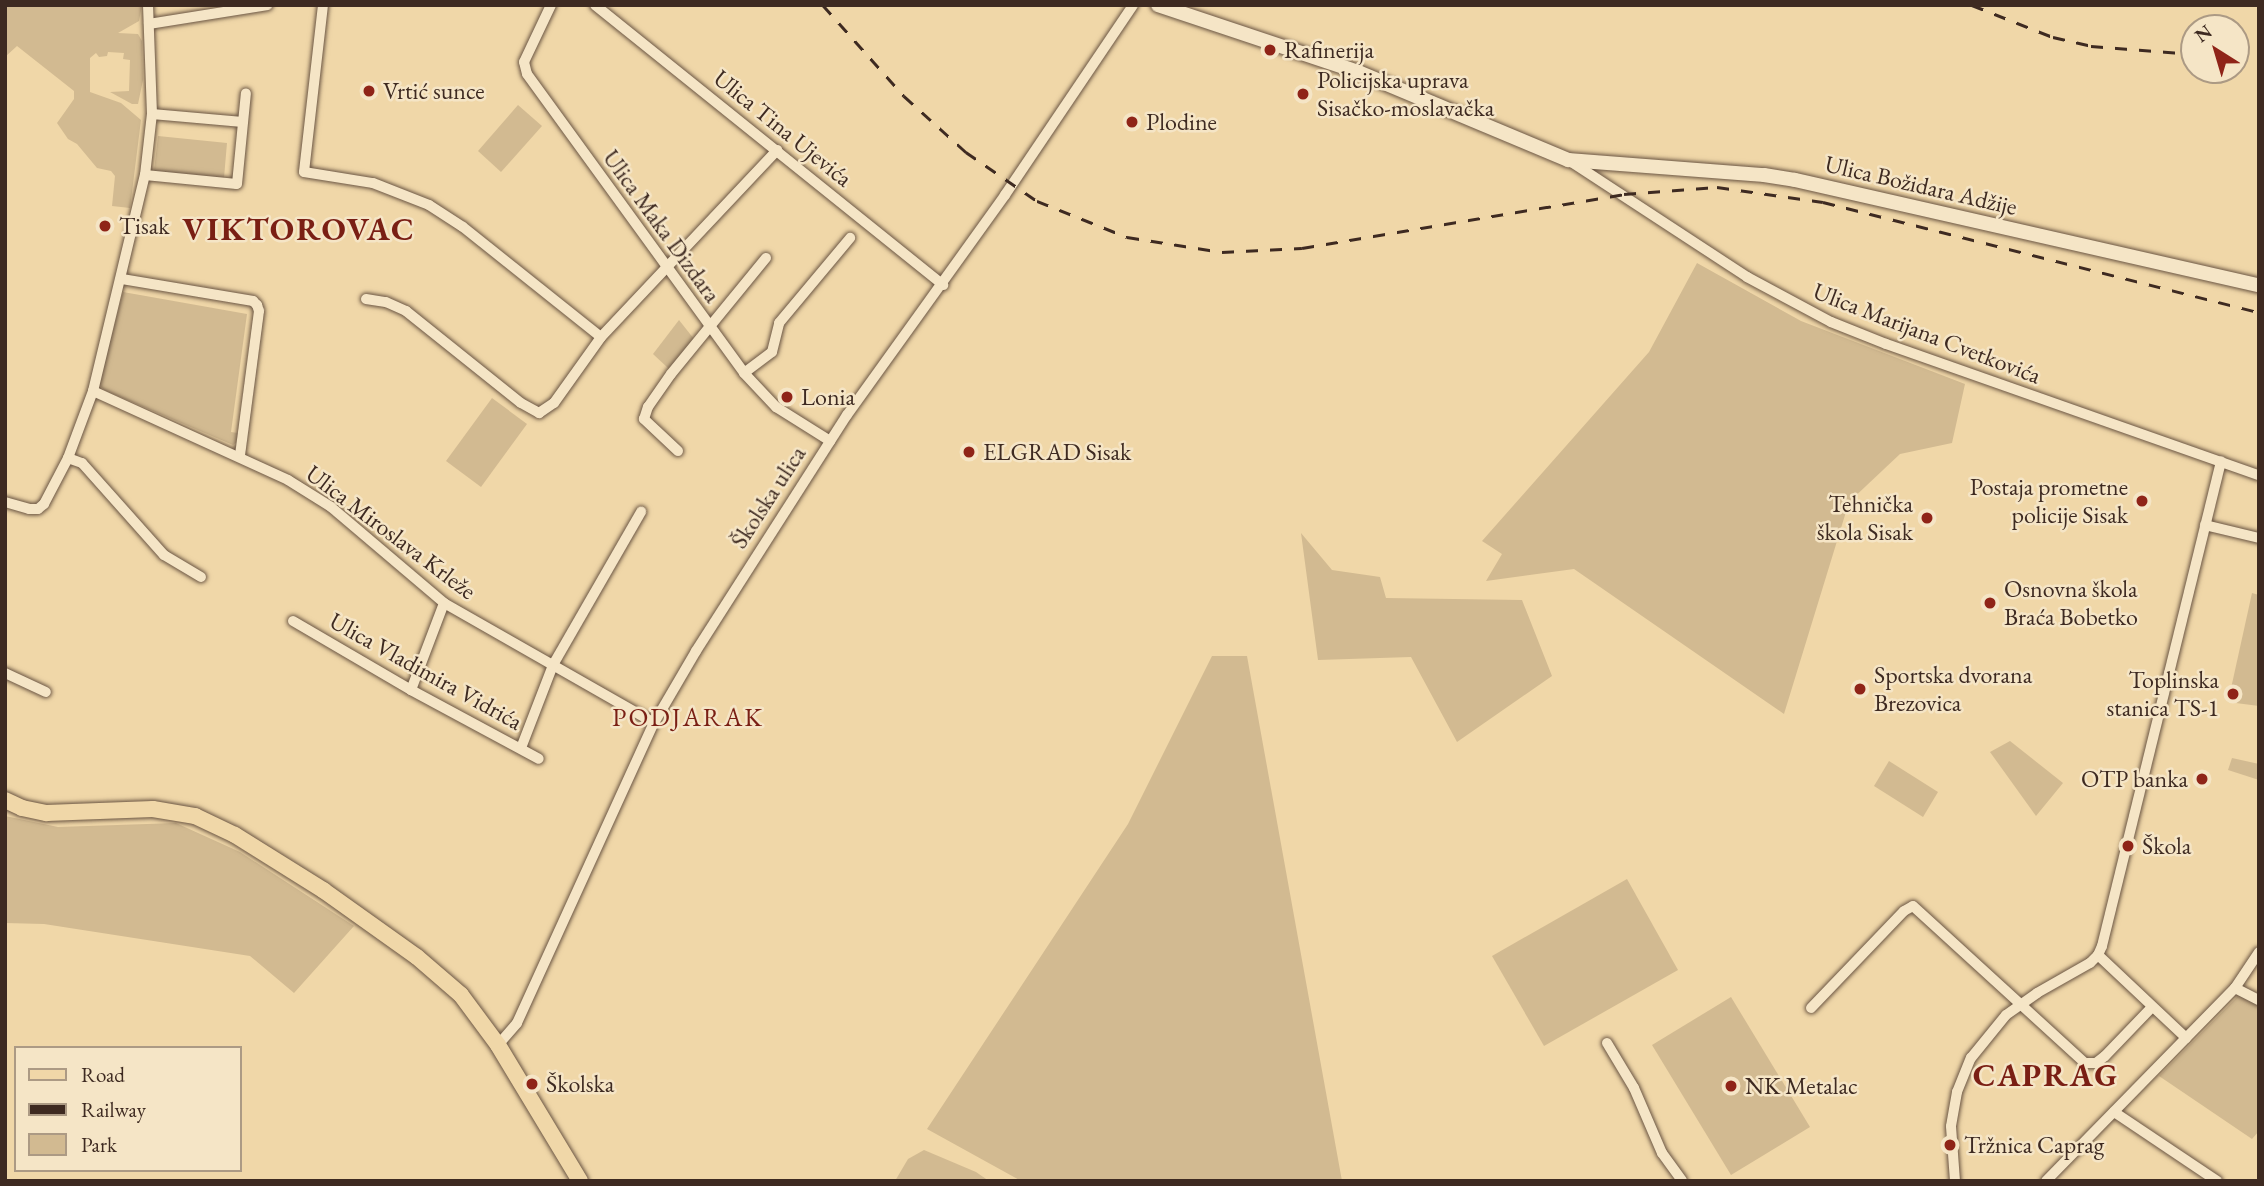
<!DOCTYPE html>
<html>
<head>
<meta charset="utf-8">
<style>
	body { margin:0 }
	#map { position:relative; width:2264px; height:1186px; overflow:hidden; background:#f0d7a8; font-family:"EB Garamond",serif }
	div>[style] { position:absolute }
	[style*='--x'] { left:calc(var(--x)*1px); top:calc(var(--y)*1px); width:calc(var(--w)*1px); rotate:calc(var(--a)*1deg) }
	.green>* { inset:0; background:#d2ba91 }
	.roads { filter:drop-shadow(0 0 2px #6a5543) drop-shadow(0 0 2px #6a5543) }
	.minor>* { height:10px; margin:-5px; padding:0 5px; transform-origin:5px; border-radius:5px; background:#f5e5c6 }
	.secondary>* { height:14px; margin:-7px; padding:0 7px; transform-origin:7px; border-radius:7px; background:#f5e5c6 }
	.primary>* { height:16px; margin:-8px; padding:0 8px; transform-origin:8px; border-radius:8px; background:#f0d7a8 }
	.rail>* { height:2.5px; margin-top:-1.25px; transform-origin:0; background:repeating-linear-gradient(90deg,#3e2a21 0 12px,transparent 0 24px) }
	.dots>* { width:19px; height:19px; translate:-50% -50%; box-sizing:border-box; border:4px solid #f5e5c6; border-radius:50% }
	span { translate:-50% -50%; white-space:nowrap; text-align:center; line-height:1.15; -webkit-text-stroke:5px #f5e5c6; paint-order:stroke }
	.poi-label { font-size:24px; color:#3e2a21 }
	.left { translate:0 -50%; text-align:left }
	.right { translate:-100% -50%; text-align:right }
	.street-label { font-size:24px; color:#3e2a21 }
	.neighbourhood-label { font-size:26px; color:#7a1f14; letter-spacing:2px }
	.district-label { font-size:32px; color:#7a1f14; font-weight:700; letter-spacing:2px }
	.frame { position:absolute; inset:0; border:7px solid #3e2a21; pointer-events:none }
	.legend { position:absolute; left:14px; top:1046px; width:228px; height:126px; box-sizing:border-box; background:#f5e5c6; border:2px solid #ac9a84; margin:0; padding:9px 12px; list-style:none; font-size:21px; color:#3e2a21 }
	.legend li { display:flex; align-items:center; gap:14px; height:35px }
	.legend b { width:35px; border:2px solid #ac9a84 }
	.north { position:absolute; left:2180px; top:14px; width:70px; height:70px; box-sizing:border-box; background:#f5e5c6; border:2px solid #ac9a84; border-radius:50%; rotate:323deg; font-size:19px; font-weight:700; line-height:28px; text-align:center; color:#3e2a21 }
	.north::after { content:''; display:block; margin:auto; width:24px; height:32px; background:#8f2418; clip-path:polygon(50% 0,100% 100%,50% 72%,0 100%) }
</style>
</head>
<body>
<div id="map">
	<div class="green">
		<i style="clip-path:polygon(5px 5px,142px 5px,139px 21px,118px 33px,138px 34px,142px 41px,143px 80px,138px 104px,132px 104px,110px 92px,129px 91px,130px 60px,123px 59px,124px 53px,108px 52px,107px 56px,99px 57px,96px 53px,90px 58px,90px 92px,121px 103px,141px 120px,130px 208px,112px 206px,115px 176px,111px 171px,97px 168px,77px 144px,68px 139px,57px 123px,74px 99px,74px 91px,17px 46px,5px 57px)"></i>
		<i style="clip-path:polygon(518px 105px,542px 126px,501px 172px,478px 151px)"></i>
		<i style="clip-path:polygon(158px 136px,227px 143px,224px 178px,154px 171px)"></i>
		<i style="clip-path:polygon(1697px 263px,1801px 321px,1965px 384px,1952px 443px,1900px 454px,1849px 502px,1784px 714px,1574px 569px,1486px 581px,1502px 554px,1482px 541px,1649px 352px)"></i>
		<i style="clip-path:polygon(123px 292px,247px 314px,231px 432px,238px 433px,237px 442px,233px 445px,104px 390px,99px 384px)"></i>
		<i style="clip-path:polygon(679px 320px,694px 339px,669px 369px,653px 354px)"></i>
		<i style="clip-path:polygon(492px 398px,527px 424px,481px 487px,446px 461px)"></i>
		<i style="clip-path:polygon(1301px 533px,1332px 570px,1380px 577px,1386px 598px,1522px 600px,1552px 676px,1457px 742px,1411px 657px,1318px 660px)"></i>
		<i style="clip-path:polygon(2252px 593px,2259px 595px,2259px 706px,2228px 702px)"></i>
		<i style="clip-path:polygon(1212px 656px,1247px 656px,1342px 1181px,1021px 1181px,927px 1129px,1128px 824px)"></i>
		<i style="clip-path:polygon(2010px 741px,2063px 783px,2036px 816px,1990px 752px)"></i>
		<i style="clip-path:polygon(2232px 758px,2259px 764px,2259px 780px,2228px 770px)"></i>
		<i style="clip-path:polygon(1889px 761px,1938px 792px,1923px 817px,1874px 786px)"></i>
		<i style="clip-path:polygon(5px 816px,58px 827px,176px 823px,240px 852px,354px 926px,294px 993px,250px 956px,44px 924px,5px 923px)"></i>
		<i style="clip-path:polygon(1627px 879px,1678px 970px,1544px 1046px,1492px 956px)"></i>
		<i style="clip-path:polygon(2239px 995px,2259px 1006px,2259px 1131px,2252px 1139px,2159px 1076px)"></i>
		<i style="clip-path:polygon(1731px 997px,1810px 1127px,1731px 1175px,1652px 1045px)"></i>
		<i style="clip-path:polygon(924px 1150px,976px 1172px,989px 1181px,895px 1181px,908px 1159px)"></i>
	</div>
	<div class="roads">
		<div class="minor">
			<i style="--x:323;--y:5;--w:168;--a:96.5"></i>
			<i style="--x:304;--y:172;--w:70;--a:9.1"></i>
			<i style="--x:373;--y:183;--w:60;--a:21.4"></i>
			<i style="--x:429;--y:205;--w:40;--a:32.9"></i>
			<i style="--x:463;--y:227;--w:176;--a:38.6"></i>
			<i style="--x:551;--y:5;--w:63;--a:115.3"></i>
			<i style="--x:524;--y:62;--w:12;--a:76"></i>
			<i style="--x:527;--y:74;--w:369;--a:54"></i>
			<i style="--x:744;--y:373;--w:47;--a:46.7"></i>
			<i style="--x:776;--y:407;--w:64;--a:32.2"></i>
			<i style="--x:595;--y:5;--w:447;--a:38.8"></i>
			<i style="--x:149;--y:24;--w:120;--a:-9.1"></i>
			<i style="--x:152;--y:114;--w:91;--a:5"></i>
			<i style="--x:1573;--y:163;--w:208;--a:33.2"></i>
			<i style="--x:1747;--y:277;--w:95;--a:28.2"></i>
			<i style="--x:1831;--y:322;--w:59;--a:21.8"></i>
			<i style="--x:1886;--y:344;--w:395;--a:19.4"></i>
			<i style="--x:145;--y:175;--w:92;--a:5.6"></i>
			<i style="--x:237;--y:184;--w:91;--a:-84.4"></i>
			<i style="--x:122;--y:279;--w:133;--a:9.5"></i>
			<i style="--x:253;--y:301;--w:6;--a:45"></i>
			<i style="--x:257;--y:305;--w:6;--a:72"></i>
			<i style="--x:259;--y:311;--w:146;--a:97.5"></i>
			<i style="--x:366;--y:299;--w:20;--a:9"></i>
			<i style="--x:386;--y:302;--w:22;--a:24"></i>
			<i style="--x:406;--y:311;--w:147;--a:38.7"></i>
			<i style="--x:521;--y:403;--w:21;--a:29"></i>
			<i style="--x:539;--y:413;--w:18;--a:-34"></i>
			<i style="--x:554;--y:403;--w:81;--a:-54.5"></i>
			<i style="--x:601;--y:337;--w:257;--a:-46.7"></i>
			<i style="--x:744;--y:373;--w:35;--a:-37"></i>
			<i style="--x:772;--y:352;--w:30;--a:-76"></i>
			<i style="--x:779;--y:323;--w:111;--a:-50.1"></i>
			<i style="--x:93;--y:391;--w:214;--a:24.5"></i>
			<i style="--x:288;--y:480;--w:51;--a:32.1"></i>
			<i style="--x:331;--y:507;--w:148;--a:40.3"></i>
			<i style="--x:444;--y:603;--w:242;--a:29.7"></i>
			<i style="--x:678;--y:451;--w:47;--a:-136.7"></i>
			<i style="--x:644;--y:419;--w:13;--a:-72"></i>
			<i style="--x:648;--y:407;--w:40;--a:-55.1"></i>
			<i style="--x:671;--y:374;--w:150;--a:-50.7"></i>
			<i style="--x:68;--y:458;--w:15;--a:20"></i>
			<i style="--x:82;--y:463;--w:123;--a:48.3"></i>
			<i style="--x:164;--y:555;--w:43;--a:30.7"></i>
			<i style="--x:5;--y:502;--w:25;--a:16"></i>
			<i style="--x:29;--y:509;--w:9;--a:0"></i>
			<i style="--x:38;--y:509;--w:8;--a:-40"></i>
			<i style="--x:44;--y:504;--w:52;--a:-62.4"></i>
			<i style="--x:68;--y:458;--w:72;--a:-69.5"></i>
			<i style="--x:93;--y:391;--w:222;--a:-76.5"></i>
			<i style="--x:145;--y:175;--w:61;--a:-83.5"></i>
			<i style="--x:152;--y:114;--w:109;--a:-92.1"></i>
			<i style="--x:2205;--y:525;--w:56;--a:13.5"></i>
			<i style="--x:293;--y:621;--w:137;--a:30.3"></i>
			<i style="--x:411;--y:690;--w:145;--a:28.3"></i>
			<i style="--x:5;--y:673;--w:45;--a:24.9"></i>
			<i style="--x:411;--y:690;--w:93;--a:-69.2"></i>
			<i style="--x:521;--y:748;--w:89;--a:-68.9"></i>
			<i style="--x:553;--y:665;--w:177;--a:-60.1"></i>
			<i style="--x:2098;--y:955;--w:121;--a:43.3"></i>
			<i style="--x:2235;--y:988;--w:27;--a:27"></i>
			<i style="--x:1811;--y:1008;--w:134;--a:-46.2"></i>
			<i style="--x:1904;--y:911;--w:10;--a:-29"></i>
			<i style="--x:1913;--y:906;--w:233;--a:42.4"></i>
			<i style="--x:2085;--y:1063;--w:11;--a:0"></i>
			<i style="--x:2096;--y:1063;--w:11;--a:-38"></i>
			<i style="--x:2105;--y:1056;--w:68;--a:-46.2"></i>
			<i style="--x:1607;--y:1043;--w:52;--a:59"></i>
			<i style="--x:1634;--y:1088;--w:71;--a:66.7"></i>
			<i style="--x:1662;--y:1153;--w:34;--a:54"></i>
			<i style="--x:498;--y:1045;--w:29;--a:-49"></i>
			<i style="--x:517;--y:1023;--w:330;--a:-65.5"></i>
			<i style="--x:654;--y:723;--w:83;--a:-59.7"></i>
			<i style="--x:696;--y:651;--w:280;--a:-57.4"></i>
			<i style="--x:847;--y:415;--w:271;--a:-54.3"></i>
			<i style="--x:1005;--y:195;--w:229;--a:-56"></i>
			<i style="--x:2114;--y:1112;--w:124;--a:33.8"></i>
			<i style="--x:1955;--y:1181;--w:55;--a:-94.2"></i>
			<i style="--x:1951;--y:1126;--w:35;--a:-80"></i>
			<i style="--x:1957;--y:1092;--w:37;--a:-68"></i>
			<i style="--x:1971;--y:1058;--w:55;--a:-50.9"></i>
			<i style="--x:2006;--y:1015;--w:38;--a:-35"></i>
			<i style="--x:2037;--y:993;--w:61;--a:-29.5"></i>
			<i style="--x:2090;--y:963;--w:11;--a:-45"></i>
			<i style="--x:2098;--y:955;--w:10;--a:-66"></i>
			<i style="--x:2102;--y:946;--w:499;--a:-76.2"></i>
			<i style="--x:2046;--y:1181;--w:270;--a:-45.6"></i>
			<i style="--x:2235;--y:988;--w:43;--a:-56.3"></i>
		</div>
		<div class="secondary">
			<i style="--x:1158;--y:5;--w:211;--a:18.5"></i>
			<i style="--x:1358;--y:72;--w:228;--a:22.7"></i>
			<i style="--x:1568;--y:160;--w:197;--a:4.4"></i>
			<i style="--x:1764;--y:175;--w:31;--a:9"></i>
			<i style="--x:1795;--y:180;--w:476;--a:12.8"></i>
		</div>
		<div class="primary">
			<i style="--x:5;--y:800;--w:19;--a:25"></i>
			<i style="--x:22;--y:808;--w:25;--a:12"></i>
			<i style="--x:46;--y:813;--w:107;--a:-2.1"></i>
			<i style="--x:153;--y:809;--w:43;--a:9.5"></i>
			<i style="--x:195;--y:816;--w:44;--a:25.4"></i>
			<i style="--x:235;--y:835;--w:104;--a:32"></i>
			<i style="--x:323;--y:890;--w:115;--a:35.5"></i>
			<i style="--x:417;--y:957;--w:58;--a:40.8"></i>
			<i style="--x:461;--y:995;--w:62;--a:53.5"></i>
			<i style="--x:498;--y:1045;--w:159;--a:58.9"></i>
		</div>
	</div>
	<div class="rail">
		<i style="--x:823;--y:5;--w:122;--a:48.3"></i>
		<i style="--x:904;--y:96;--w:84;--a:42.1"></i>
		<i style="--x:966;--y:152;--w:86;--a:34.6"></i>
		<i style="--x:1037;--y:201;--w:97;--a:21.8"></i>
		<i style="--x:1127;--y:237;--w:96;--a:9"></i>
		<i style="--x:1222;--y:252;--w:80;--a:-2.9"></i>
		<i style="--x:1302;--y:248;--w:326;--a:-9.5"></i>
		<i style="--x:1624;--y:194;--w:93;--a:-4.3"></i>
		<i style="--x:1717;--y:187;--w:107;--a:8.1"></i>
		<i style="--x:1823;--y:202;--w:450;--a:14.2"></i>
		<i style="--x:1972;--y:5;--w:87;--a:21.6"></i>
		<i style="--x:2053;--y:37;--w:39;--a:13"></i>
		<i style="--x:2091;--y:46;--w:103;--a:4.4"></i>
		<i style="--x:2236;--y:55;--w:23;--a:2"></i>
	</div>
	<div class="dots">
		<i style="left:1270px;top:50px;background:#8f2418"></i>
		<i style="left:369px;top:91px;background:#8f2418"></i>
		<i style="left:1303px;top:94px;background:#8f2418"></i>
		<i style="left:1132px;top:122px;background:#8f2418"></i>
		<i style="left:105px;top:226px;background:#8f2418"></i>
		<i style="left:787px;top:397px;background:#8f2418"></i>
		<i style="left:969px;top:452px;background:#8f2418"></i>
		<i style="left:2142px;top:501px;background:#8f2418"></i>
		<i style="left:1927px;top:518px;background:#8f2418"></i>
		<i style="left:1990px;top:603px;background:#8f2418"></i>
		<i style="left:1860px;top:689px;background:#8f2418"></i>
		<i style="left:2233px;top:694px;background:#8f2418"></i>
		<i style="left:2202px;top:779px;background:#8f2418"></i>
		<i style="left:2128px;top:846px;background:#8f2418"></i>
		<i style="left:532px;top:1084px;background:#8f2418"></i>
		<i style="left:1731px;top:1086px;background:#8f2418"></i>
		<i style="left:1950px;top:1145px;background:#8f2418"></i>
	</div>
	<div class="poi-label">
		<span class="left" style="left:1284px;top:50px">Rafinerija</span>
		<span class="left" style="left:1317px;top:94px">Policijska uprava<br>Sisačko-moslavačka</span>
		<span class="left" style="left:383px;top:91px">Vrtić sunce</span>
		<span class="left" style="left:1146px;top:122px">Plodine</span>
		<span class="left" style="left:119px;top:226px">Tisak</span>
		<span class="left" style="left:801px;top:397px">Lonia</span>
		<span class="left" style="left:983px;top:452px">ELGRAD Sisak</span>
		<span class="right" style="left:2128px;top:501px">Postaja prometne<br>policije Sisak</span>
		<span class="right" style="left:1913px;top:518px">Tehnička<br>škola Sisak</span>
		<span class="left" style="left:2004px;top:603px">Osnovna škola<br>Braća Bobetko</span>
		<span class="left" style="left:1874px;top:689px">Sportska dvorana<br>Brezovica</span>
		<span class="right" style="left:2219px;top:694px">Toplinska<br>stanica TS-1</span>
		<span class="right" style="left:2188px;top:779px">OTP banka</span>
		<span class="left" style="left:2142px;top:846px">Škola</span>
		<span class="left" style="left:546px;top:1084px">Školska</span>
		<span class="left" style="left:1745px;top:1086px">NK Metalac</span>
		<span class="left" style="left:1964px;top:1145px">Tržnica Caprag</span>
	</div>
	<div class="street-label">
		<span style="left:783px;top:128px;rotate:39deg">Ulica Tina Ujevića</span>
		<span style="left:1921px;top:185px;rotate:13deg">Ulica Božidara Adžije</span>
		<span style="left:662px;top:226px;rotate:54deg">Ulica Maka Dizdara</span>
		<span style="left:1927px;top:333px;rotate:21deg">Ulica Marijana Cvetkovića</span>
		<span style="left:768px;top:497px;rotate:-57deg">Školska ulica</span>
		<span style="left:391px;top:532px;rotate:37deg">Ulica Miroslava Krleže</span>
		<span style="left:426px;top:671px;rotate:29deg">Ulica Vladimira Vidrića</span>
	</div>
	<div class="neighbourhood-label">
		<span style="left:688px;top:718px">PODJARAK</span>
	</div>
	<div class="district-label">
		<span style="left:299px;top:229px">VIKTOROVAC</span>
		<span style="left:2046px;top:1075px">CAPRAG</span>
	</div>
	<div class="frame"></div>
	<ul class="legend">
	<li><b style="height:9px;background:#f0d7a8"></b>Road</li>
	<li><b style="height:9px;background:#3e2a21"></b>Railway</li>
	<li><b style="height:19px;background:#d2ba91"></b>Park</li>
	</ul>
	<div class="north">N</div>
</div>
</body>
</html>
